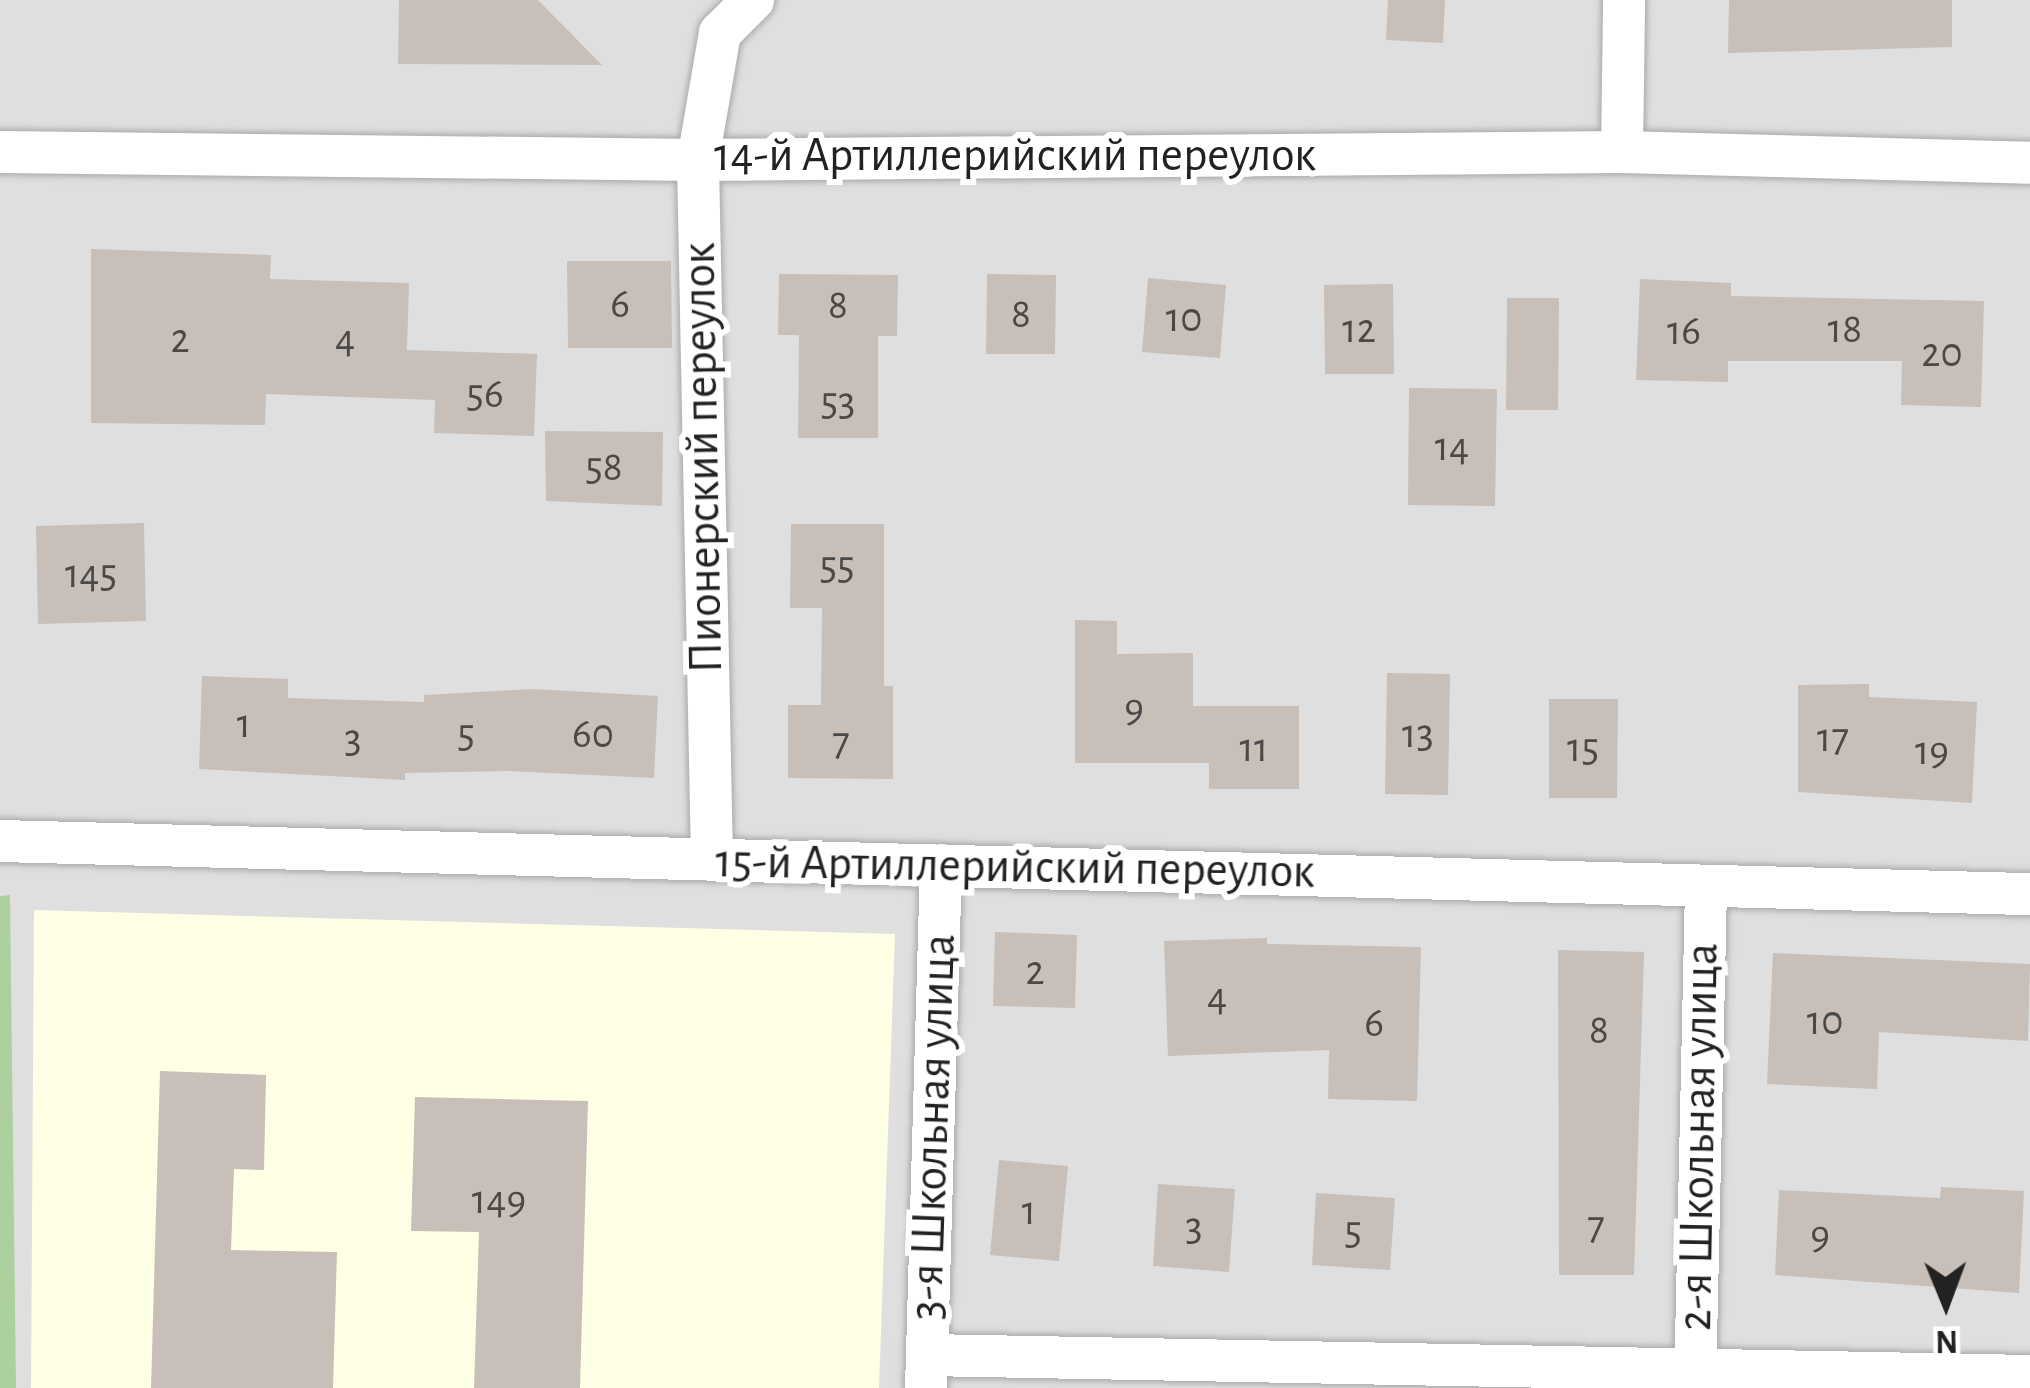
<!DOCTYPE html>
<html>
<head>
<meta charset="utf-8">
<style>
	body { margin:0 }
	#map { position:relative; width:2030px; height:1388px; overflow:hidden; background:#f2efe9; font-family:"Alegreya Sans",sans-serif }
	div>[style] { position:absolute }
	[style*='--x'] { left:calc(var(--x)*1px); top:calc(var(--y)*1px); width:calc(var(--w)*1px); rotate:calc(var(--a)*1deg) }
	.residential>* { inset:0; background:#e0dfdf }
	.education>* { inset:0; background:#ffffe5 }
	.forest>* { inset:0; background:#add19e }
	.building>* { inset:0; background:#c7bfb8 }
	.roads { filter:drop-shadow(0 0 3px #a9a9a9) drop-shadow(0 0 3px #a9a9a9) }
	.street>* { height:42px; margin:-21px; padding:0 21px; transform-origin:21px; border-radius:21px; background:#fff }
	span { translate:-50% -50%; white-space:nowrap; text-align:center; line-height:1.15; -webkit-text-stroke:12px #fff; paint-order:stroke }
	.number-label { font-size:42px; color:#4b4948 }
	.number-label span { -webkit-text-stroke-width:0 }
	.street-label { font-size:48px; color:#222 }
	.north { position:absolute; left:1886px; top:1244px; width:120px; height:120px; -webkit-text-stroke:9px #fff; paint-order:stroke; rotate:179deg; font-size:33px; font-weight:700; line-height:48px; text-align:center; color:#222 }
	.north::after { content:''; display:block; margin:auto; width:42px; height:54px; background:#222; clip-path:polygon(50% 0,100% 100%,50% 72%,0 100%) }
</style>
</head>
<body>
<div id="map">
	<div class="residential">
		<i style="clip-path:polygon(0 0,2030px 0,2030px 1388px,0 1388px)"></i>
	</div>
	<div class="education">
		<i style="clip-path:polygon(34px 910px,895px 934px,879px 1388px,31px 1388px)"></i>
	</div>
	<div class="forest">
		<i style="clip-path:polygon(10px 895px,16px 1388px,0 1388px,0 896px)"></i>
	</div>
	<div class="building">
		<i style="clip-path:polygon(399px 0,538px 0,602px 65px,398px 64px)"></i>
		<i style="clip-path:polygon(1388px 0,1445px 0,1443px 43px,1386px 40px)"></i>
		<i style="clip-path:polygon(1729px 0,1952px 0,1952px 47px,1728px 53px)"></i>
		<i style="clip-path:polygon(91px 249px,271px 255px,270px 279px,409px 283px,407px 350px,537px 354px,534px 436px,434px 433px,435px 400px,266px 394px,265px 425px,91px 423px)"></i>
		<i style="clip-path:polygon(567px 261px,671px 261px,672px 348px,568px 348px)"></i>
		<i style="clip-path:polygon(779px 274px,898px 275px,897px 336px,878px 336px,878px 438px,798px 438px,799px 335px,778px 335px)"></i>
		<i style="clip-path:polygon(987px 274px,1056px 275px,1055px 354px,986px 354px)"></i>
		<i style="clip-path:polygon(1148px 278px,1226px 285px,1220px 358px,1142px 352px)"></i>
		<i style="clip-path:polygon(1640px 279px,1731px 283px,1731px 296px,1984px 301px,1981px 407px,1901px 405px,1902px 361px,1728px 361px,1728px 382px,1636px 380px)"></i>
		<i style="clip-path:polygon(1393px 284px,1394px 374px,1325px 374px,1324px 285px)"></i>
		<i style="clip-path:polygon(1507px 298px,1559px 298px,1558px 410px,1506px 410px)"></i>
		<i style="clip-path:polygon(1409px 388px,1497px 389px,1495px 506px,1408px 505px)"></i>
		<i style="clip-path:polygon(545px 431px,663px 432px,662px 506px,546px 501px)"></i>
		<i style="clip-path:polygon(144px 523px,146px 621px,38px 624px,36px 526px)"></i>
		<i style="clip-path:polygon(791px 524px,884px 524px,884px 686px,893px 686px,893px 779px,788px 778px,788px 705px,821px 705px,822px 608px,790px 608px)"></i>
		<i style="clip-path:polygon(1075px 620px,1117px 621px,1117px 654px,1193px 653px,1193px 706px,1299px 706px,1299px 789px,1209px 789px,1209px 763px,1075px 763px)"></i>
		<i style="clip-path:polygon(1387px 673px,1450px 674px,1448px 795px,1385px 794px)"></i>
		<i style="clip-path:polygon(202px 676px,288px 679px,288px 698px,424px 702px,424px 695px,533px 689px,658px 696px,654px 778px,508px 771px,405px 773px,405px 780px,199px 769px)"></i>
		<i style="clip-path:polygon(1869px 684px,1869px 697px,1977px 702px,1972px 803px,1798px 792px,1798px 685px)"></i>
		<i style="clip-path:polygon(1549px 699px,1618px 699px,1617px 798px,1549px 798px)"></i>
		<i style="clip-path:polygon(995px 932px,1077px 935px,1075px 1008px,993px 1006px)"></i>
		<i style="clip-path:polygon(1267px 938px,1267px 944px,1421px 947px,1417px 1101px,1328px 1099px,1329px 1050px,1168px 1056px,1164px 941px)"></i>
		<i style="clip-path:polygon(1558px 950px,1644px 952px,1634px 1275px,1559px 1275px)"></i>
		<i style="clip-path:polygon(1773px 953px,2030px 964px,2028px 1041px,1879px 1032px,1877px 1089px,1767px 1084px)"></i>
		<i style="clip-path:polygon(160px 1071px,266px 1075px,264px 1170px,234px 1169px,231px 1250px,337px 1252px,333px 1388px,151px 1388px)"></i>
		<i style="clip-path:polygon(415px 1097px,588px 1101px,580px 1388px,474px 1388px,479px 1232px,411px 1231px)"></i>
		<i style="clip-path:polygon(999px 1160px,1068px 1166px,1059px 1261px,990px 1255px)"></i>
		<i style="clip-path:polygon(1158px 1184px,1235px 1189px,1229px 1272px,1153px 1266px)"></i>
		<i style="clip-path:polygon(1941px 1187px,2024px 1191px,2019px 1293px,1775px 1275px,1779px 1190px,1940px 1198px)"></i>
		<i style="clip-path:polygon(1316px 1193px,1395px 1198px,1390px 1270px,1312px 1265px)"></i>
	</div>
	<div class="roads">
		<div class="street">
			<i style="--x:0;--y:152;--w:698;--a:0.66"></i>
			<i style="--x:698;--y:160;--w:924;--a:-0.5"></i>
			<i style="--x:1622;--y:152;--w:408;--a:1.5"></i>
			<i style="--x:1622;--y:152;--w:152;--a:-89.2"></i>
			<i style="--x:0;--y:841;--w:2031;--a:1.5"></i>
			<i style="--x:712;--y:860;--w:700;--a:-91.15"></i>
			<i style="--x:698;--y:160;--w:129;--a:-80.2"></i>
			<i style="--x:720;--y:33;--w:47;--a:-45"></i>
			<i style="--x:927;--y:1355;--w:1103;--a:1.09"></i>
			<i style="--x:926;--y:1388;--w:523;--a:-88.36"></i>
			<i style="--x:1695;--y:1388;--w:502;--a:-88.74"></i>
		</div>
	</div>
	<div class="number-label">
		<span style="left:620px;top:304px">6</span>
		<span style="left:838px;top:305px">8</span>
		<span style="left:1021px;top:314px">8</span>
		<span style="left:1184px;top:318px">10</span>
		<span style="left:1359px;top:329px">12</span>
		<span style="left:1845px;top:329px">18</span>
		<span style="left:1684px;top:331px">16</span>
		<span style="left:180px;top:339px">2</span>
		<span style="left:345px;top:339px">4</span>
		<span style="left:1942px;top:353px">20</span>
		<span style="left:485px;top:394px">56</span>
		<span style="left:838px;top:402px">53</span>
		<span style="left:1452px;top:447px">14</span>
		<span style="left:604px;top:467px">58</span>
		<span style="left:837px;top:566px">55</span>
		<span style="left:91px;top:574px">145</span>
		<span style="left:1134px;top:708px">9</span>
		<span style="left:244px;top:724px">1</span>
		<span style="left:466px;top:734px">5</span>
		<span style="left:593px;top:734px">60</span>
		<span style="left:1418px;top:734px">13</span>
		<span style="left:1833px;top:738px">17</span>
		<span style="left:353px;top:739px">3</span>
		<span style="left:841px;top:742px">7</span>
		<span style="left:1254px;top:748px">11</span>
		<span style="left:1583px;top:748px">15</span>
		<span style="left:1932px;top:751px">19</span>
		<span style="left:1035px;top:971px">2</span>
		<span style="left:1217px;top:997px">4</span>
		<span style="left:1825px;top:1021px">10</span>
		<span style="left:1374px;top:1023px">6</span>
		<span style="left:1599px;top:1030px">8</span>
		<span style="left:499px;top:1200px">149</span>
		<span style="left:1029px;top:1211px">1</span>
		<span style="left:1596px;top:1226px">7</span>
		<span style="left:1194px;top:1227px">3</span>
		<span style="left:1353px;top:1231px">5</span>
		<span style="left:1820px;top:1235px">9</span>
	</div>
	<div class="street-label">
		<span style="left:1015px;top:157px">14-й Артиллерийский переулок</span>
		<span style="left:704px;top:458px;rotate:-91deg">Пионерский переулок</span>
		<span style="left:1015px;top:868px;rotate:1deg">15-й Артиллерийский переулок</span>
		<span style="left:934px;top:1127px;rotate:-88deg">3-я Школьная улица</span>
		<span style="left:1700px;top:1137px;rotate:-89deg">2-я Школьная улица</span>
	</div>
	<div class="north">N</div>
</div>
</body>
</html>
